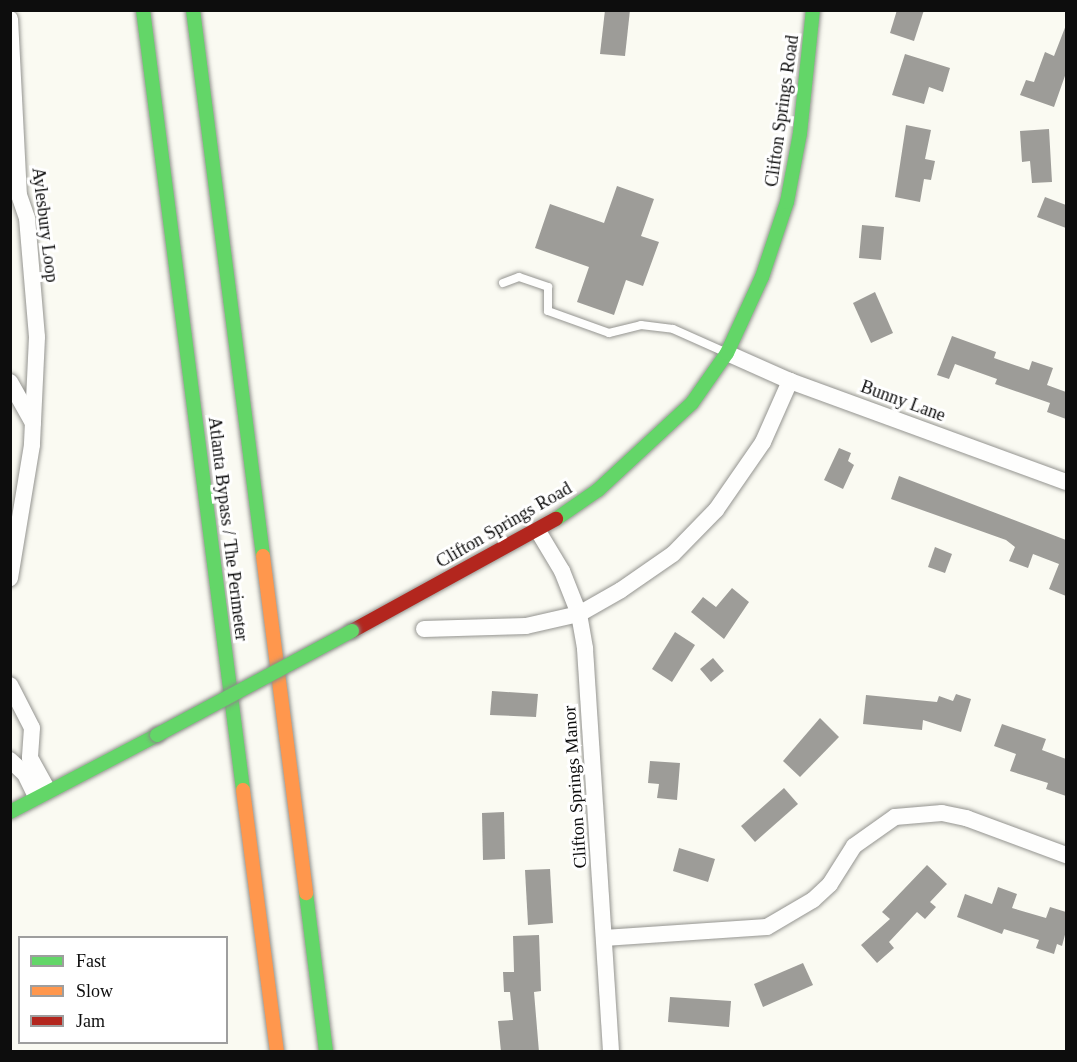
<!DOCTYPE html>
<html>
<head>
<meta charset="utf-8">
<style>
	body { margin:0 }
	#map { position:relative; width:1077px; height:1062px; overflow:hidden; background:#fafaf2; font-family:Georgia,serif }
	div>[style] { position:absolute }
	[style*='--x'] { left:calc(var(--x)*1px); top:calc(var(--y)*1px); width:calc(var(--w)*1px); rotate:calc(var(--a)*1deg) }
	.building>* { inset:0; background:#9d9c98 }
	.roads { filter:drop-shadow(0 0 2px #949490) drop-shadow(0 0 2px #949490) }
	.lane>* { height:8px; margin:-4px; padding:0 4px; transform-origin:4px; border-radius:4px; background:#fefefd }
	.street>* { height:16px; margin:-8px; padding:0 8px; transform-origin:8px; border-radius:8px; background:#fefefd }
	.fast>* { height:14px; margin:-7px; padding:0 7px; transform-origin:7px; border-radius:7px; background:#63d668 }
	.slow>* { height:14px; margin:-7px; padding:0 7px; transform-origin:7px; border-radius:7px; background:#ff974d }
	.jam>* { height:14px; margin:-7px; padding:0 7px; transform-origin:7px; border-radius:7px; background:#b3261e }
	.bridges { filter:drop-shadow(0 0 2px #8a8a87) drop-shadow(0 0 2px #8a8a87) }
	.fast-bridge>* { height:14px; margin:-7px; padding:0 7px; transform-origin:7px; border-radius:7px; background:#63d668 }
	span { translate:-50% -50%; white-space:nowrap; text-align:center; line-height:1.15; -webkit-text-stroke:6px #fff; paint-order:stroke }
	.street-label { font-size:18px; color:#0d0d0d }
	.frame { position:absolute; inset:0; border:12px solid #0d0d0d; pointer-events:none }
	.legend { position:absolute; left:18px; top:936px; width:210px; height:108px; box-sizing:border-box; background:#fff; border:2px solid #9e9e9e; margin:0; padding:8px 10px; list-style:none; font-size:18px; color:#0d0d0d }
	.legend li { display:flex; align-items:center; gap:12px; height:30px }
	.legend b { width:30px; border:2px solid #9e9e9e }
</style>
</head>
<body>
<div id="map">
	<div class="building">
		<i style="clip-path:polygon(605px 10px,630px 10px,625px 56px,600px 54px)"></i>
		<i style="clip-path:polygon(897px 10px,924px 10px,914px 41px,890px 33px)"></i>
		<i style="clip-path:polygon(1066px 25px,1066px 73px,1054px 107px,1020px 95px,1026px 80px,1034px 82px,1045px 52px,1054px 56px)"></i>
		<i style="clip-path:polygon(905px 54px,950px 68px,943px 92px,929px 87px,924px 104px,892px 95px)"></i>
		<i style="clip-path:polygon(906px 125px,931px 130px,925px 159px,935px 161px,931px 180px,924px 179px,920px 202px,895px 197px)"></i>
		<i style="clip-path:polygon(1049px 129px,1052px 182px,1032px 183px,1030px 161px,1022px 162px,1020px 131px)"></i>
		<i style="clip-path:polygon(617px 186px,654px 199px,641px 236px,659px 242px,643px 286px,626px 280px,614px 315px,577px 302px,589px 267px,535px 248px,550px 204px,604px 223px)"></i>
		<i style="clip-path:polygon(1045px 197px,1066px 205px,1066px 228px,1037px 217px)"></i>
		<i style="clip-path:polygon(862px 225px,884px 227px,881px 260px,859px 258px)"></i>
		<i style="clip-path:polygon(875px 292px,893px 333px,871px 343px,853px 303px)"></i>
		<i style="clip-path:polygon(952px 336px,996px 352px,994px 358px,1029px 370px,1032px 361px,1053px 368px,1047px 385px,1066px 392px,1066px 419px,1047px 412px,1050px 403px,995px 384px,997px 379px,955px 364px,949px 379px,937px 375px)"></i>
		<i style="clip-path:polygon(839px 448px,851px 453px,848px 461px,854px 465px,843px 489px,824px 480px)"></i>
		<i style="clip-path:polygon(899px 476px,1066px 540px,1066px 596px,1049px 589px,1059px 564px,1033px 554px,1028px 568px,1009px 561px,1015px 547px,1006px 540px,891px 499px)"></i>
		<i style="clip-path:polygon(935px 547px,952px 554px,945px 573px,928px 567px)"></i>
		<i style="clip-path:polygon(732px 588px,749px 602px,724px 639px,691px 612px,703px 597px,716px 607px)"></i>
		<i style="clip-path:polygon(675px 632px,695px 645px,672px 682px,652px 669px)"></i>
		<i style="clip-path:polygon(713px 658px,724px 671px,711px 682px,700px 669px)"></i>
		<i style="clip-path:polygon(492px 691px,538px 694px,536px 717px,490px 715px)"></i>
		<i style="clip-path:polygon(956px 694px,971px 699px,961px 732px,923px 720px,922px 730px,863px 724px,866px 695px,937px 702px,939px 696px,953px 701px)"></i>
		<i style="clip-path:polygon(820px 718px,839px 737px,800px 777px,783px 761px)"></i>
		<i style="clip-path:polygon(1002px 724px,1046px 739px,1042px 750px,1066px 759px,1066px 796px,1046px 789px,1048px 783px,1010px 771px,1016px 754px,994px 746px)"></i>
		<i style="clip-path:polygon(650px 761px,680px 763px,677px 800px,657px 798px,659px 784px,648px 783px)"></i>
		<i style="clip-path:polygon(784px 788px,798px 804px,755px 842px,741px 826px)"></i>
		<i style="clip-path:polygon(504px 812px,505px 859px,483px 860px,482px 813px)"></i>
		<i style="clip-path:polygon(679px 848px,715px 859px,708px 882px,673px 871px)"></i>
		<i style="clip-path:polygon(927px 865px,947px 884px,930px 902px,936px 907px,925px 919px,917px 912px,889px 942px,894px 948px,877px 963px,861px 945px,890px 919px,882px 912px)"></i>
		<i style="clip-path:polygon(550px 869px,553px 923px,528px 925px,525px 870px)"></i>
		<i style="clip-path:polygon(998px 887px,1017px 894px,1012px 908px,1046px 918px,1050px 907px,1066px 912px,1066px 931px,1062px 946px,1057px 944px,1054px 954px,1036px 948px,1039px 940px,1004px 929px,1002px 934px,957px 917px,965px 894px,992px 904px)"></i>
		<i style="clip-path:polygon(539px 935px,541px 991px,534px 992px,539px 1052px,501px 1052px,498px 1021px,513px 1020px,510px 992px,504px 992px,503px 972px,514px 972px,513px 936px)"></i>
		<i style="clip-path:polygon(803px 963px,813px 985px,763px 1007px,754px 984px)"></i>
		<i style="clip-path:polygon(670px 997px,731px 1001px,729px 1027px,668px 1022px)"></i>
	</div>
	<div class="roads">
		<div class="lane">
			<i style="--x:503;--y:283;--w:17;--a:-21"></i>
			<i style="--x:519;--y:277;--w:31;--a:19"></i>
			<i style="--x:548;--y:287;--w:24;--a:90"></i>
			<i style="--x:548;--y:311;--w:65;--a:19.8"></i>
			<i style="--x:609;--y:333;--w:33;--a:-14"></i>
			<i style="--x:641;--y:325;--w:32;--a:7"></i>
			<i style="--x:673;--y:329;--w:59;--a:24"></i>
		</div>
		<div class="street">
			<i style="--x:10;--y:19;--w:176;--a:87.1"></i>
			<i style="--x:19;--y:195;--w:24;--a:71"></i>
			<i style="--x:27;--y:218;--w:119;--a:85.2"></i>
			<i style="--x:37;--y:337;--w:108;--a:92.7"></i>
			<i style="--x:32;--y:445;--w:135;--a:99.4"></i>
			<i style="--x:727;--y:353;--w:69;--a:24"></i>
			<i style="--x:790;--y:381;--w:294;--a:20.1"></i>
			<i style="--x:10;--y:382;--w:47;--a:60.7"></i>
			<i style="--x:538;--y:531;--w:47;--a:59"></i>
			<i style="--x:562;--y:571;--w:46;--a:68.4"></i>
			<i style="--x:579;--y:614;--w:36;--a:80"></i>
			<i style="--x:585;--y:649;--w:404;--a:86.3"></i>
			<i style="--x:424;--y:629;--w:102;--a:-1.7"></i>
			<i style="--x:526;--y:626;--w:54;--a:-12.8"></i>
			<i style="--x:579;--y:614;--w:48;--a:-29.7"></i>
			<i style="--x:621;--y:590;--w:63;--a:-34.7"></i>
			<i style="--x:673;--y:554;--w:62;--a:-45.7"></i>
			<i style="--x:716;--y:510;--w:83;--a:-55.3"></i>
			<i style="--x:763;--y:442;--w:67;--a:-66.1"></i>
			<i style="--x:10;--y:685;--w:48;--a:62.9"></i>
			<i style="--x:32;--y:728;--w:30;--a:94"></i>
			<i style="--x:30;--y:758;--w:37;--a:61"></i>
			<i style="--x:10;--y:760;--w:21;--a:43"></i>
			<i style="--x:25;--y:774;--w:25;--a:64"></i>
			<i style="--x:604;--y:938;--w:163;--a:-3.9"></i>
			<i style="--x:767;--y:927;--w:53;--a:-30.4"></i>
			<i style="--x:813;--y:900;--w:23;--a:-43"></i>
			<i style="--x:830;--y:884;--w:45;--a:-57.7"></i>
			<i style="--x:854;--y:846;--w:50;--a:-35.3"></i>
			<i style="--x:895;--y:817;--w:47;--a:-4.9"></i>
			<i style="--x:942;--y:813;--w:25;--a:12"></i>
			<i style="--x:966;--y:818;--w:107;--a:20.3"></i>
		</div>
		<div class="fast">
			<i style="--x:143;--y:10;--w:786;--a:82.69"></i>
			<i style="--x:193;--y:10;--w:550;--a:82.69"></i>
			<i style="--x:556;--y:519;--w:51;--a:-34.6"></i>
			<i style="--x:598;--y:490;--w:128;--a:-42.8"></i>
			<i style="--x:692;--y:403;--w:61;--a:-55"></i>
			<i style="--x:727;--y:353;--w:84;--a:-65.3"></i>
			<i style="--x:762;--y:277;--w:79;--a:-71.6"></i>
			<i style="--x:787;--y:202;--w:70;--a:-79.3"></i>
			<i style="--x:800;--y:133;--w:124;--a:-84"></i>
			<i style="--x:10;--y:812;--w:166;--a:-27.6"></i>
			<i style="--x:306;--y:893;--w:160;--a:82.8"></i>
		</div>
		<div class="slow">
			<i style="--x:263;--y:556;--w:340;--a:82.7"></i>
			<i style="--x:243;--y:790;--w:264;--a:82.6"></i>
		</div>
		<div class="jam">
			<i style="--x:352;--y:631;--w:233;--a:-28.8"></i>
		</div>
	</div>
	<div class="bridges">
		<div class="fast-bridge">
			<i style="--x:157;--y:735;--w:221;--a:-28.1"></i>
		</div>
	</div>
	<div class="street-label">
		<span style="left:782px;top:111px;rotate:-82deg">Clifton Springs Road</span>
		<span style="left:45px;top:225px;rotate:83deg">Aylesbury Loop</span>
		<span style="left:903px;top:401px;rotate:20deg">Bunny Lane</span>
		<span style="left:504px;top:525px;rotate:-30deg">Clifton Springs Road</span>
		<span style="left:228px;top:529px;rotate:83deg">Atlanta Bypass / The Perimeter</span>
		<span style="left:575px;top:787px;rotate:-94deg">Clifton Springs Manor</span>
	</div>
	<div class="frame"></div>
	<ul class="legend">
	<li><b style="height:8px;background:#63d668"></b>Fast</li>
	<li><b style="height:8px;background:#ff974d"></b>Slow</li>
	<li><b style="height:8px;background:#b3261e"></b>Jam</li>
	</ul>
</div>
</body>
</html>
